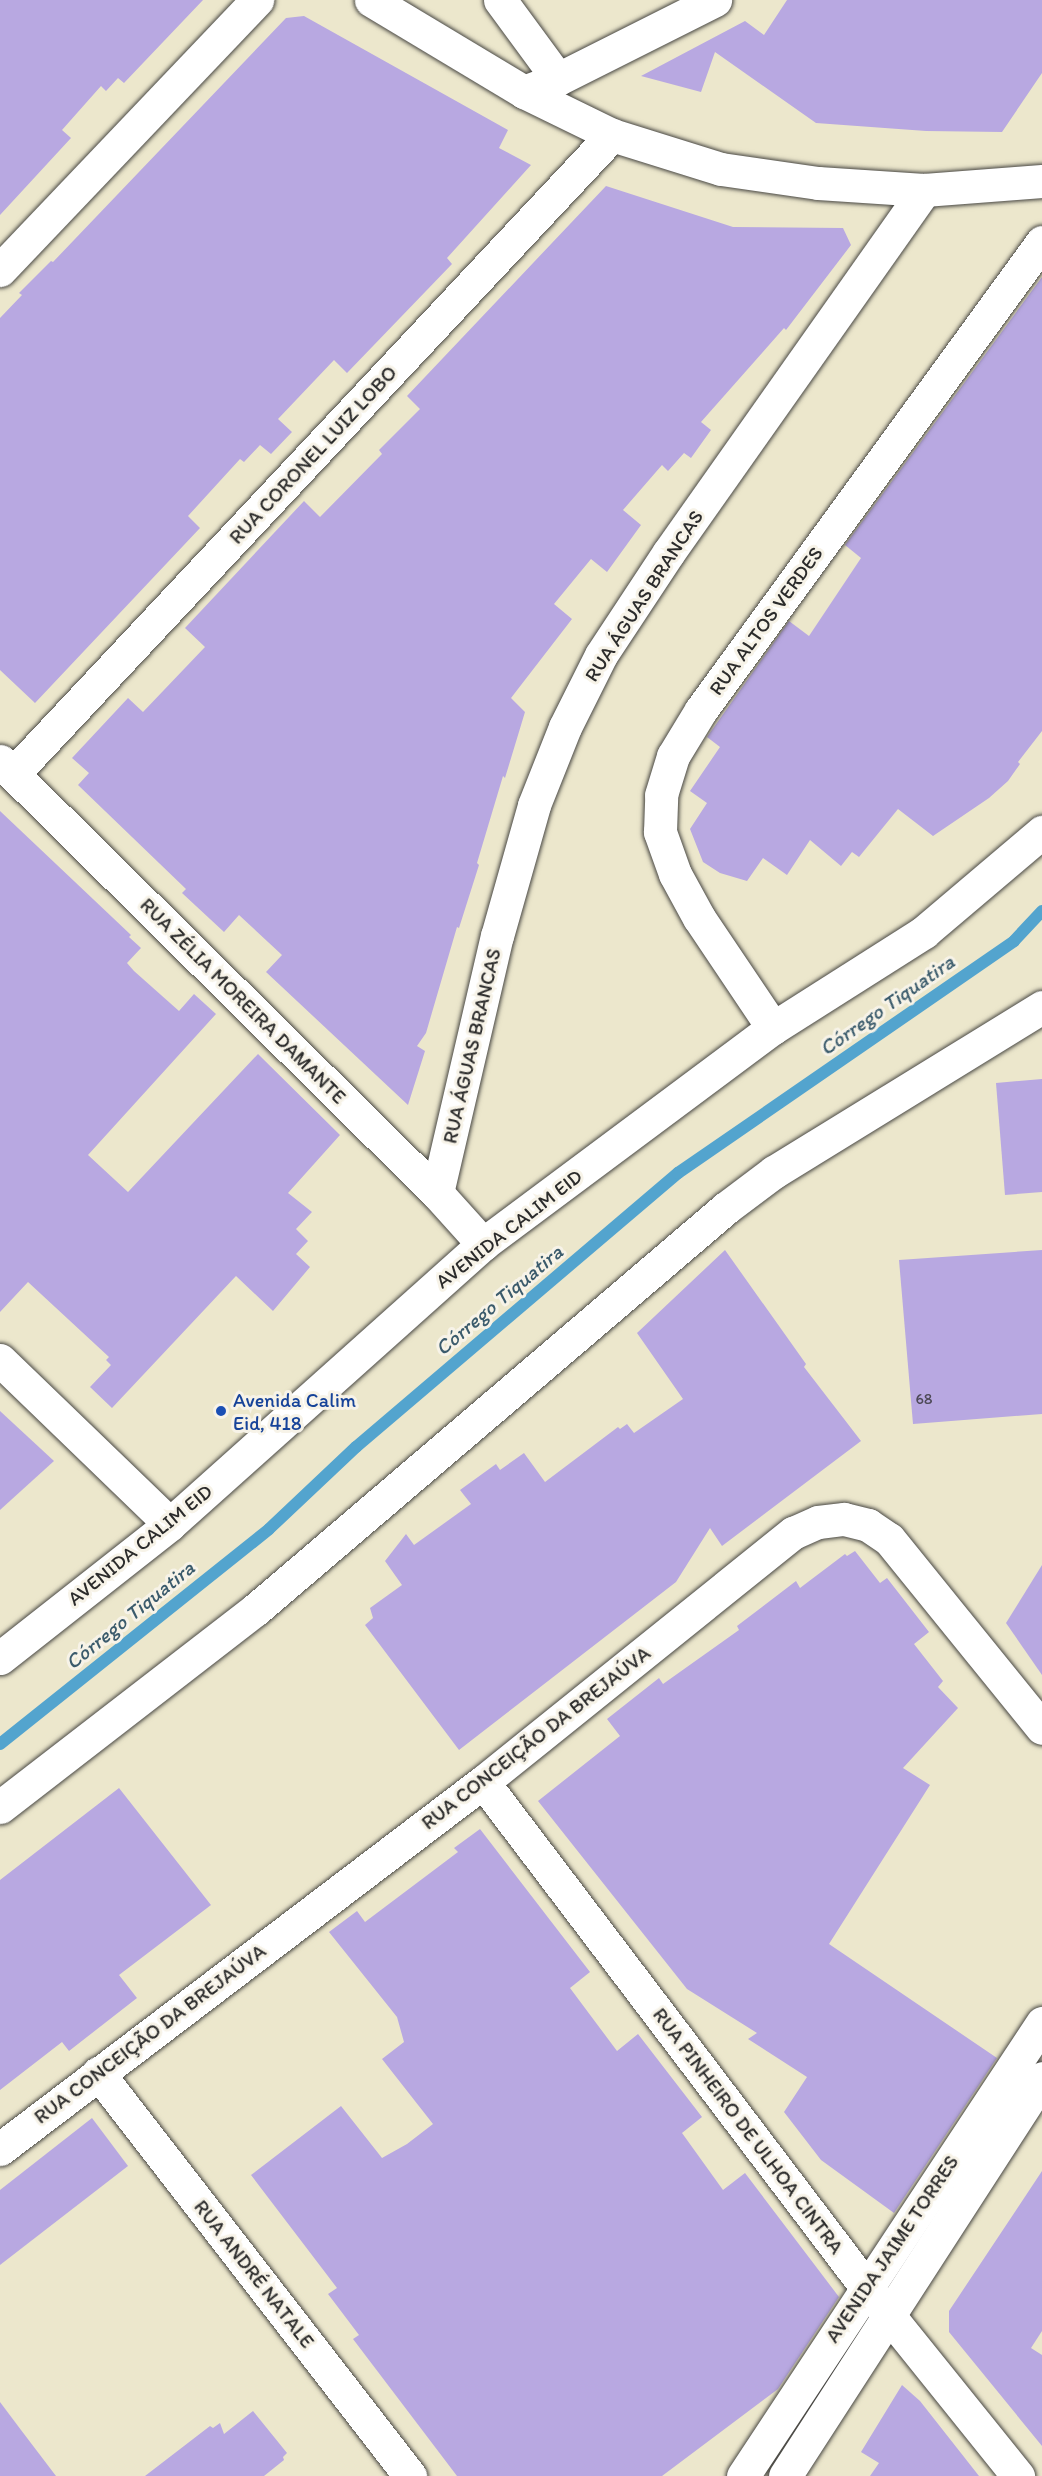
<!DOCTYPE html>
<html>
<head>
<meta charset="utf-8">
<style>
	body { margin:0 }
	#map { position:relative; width:1042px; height:2476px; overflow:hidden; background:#ece7cc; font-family:Itim,sans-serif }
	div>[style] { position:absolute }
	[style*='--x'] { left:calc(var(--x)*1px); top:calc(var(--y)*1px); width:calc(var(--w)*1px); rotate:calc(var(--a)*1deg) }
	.stream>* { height:12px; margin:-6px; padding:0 6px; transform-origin:6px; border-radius:6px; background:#53a4ce }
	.building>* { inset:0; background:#b8a8e1 }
	.roads { filter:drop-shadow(0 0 2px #484743) drop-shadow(0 0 2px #484743) }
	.minor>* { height:33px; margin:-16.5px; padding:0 16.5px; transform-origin:16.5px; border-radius:16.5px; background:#fff }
	.major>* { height:33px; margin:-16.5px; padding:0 16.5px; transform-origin:16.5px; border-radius:16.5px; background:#fff }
	.dots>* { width:16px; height:16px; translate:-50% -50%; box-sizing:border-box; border:3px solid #f7f3e8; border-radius:50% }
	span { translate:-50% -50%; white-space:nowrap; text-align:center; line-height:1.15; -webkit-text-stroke:6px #f7f3e8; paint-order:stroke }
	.number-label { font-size:16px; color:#4e4a58 }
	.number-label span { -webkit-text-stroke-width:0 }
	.street-label { font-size:20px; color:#2b2b2b }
	.transit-label { font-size:20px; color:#164399 }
	.left { translate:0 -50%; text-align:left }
	.water-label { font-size:21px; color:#3b5b6c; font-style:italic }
</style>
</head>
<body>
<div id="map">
	<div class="stream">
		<i style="--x:0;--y:1744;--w:344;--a:-38.6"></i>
		<i style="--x:269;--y:1529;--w:120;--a:-43.3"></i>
		<i style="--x:356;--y:1447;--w:423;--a:-40.4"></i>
		<i style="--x:678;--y:1173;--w:408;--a:-34.6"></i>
		<i style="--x:1014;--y:941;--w:41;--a:-47"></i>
	</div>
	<div class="building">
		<i style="clip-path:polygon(0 0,203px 0,124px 83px,118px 78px,106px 91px,101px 86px,62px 130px,71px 138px,0 215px)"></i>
		<i style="clip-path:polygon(787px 0,1042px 0,1042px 73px,1002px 132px,926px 131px,816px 123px,715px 52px,701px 92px,641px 76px,745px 21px,764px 35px)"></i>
		<i style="clip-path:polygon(304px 16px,508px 130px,499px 148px,531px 165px,447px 258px,452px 264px,347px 373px,334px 360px,278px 419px,292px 432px,271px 454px,260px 445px,244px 462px,240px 459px,188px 516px,200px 528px,35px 703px,0 670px,0 318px,22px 295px,19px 293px,51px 261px,53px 262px,286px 18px)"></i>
		<i style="clip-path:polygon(606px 186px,733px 227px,843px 228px,851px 245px,786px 330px,784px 328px,701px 422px,711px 430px,691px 458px,684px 453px,668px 471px,662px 465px,623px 510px,641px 525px,607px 572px,591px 559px,554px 604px,572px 619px,511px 698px,525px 712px,505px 778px,503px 776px,477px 863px,479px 865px,459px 928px,457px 927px,426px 1033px,417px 1046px,425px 1051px,408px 1105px,266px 972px,282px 955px,239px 915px,224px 932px,182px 893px,186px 889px,78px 785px,89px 773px,72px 758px,128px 698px,143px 712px,205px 647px,185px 628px,304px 501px,320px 517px,382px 454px,379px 450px,420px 409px,407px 396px)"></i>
		<i style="clip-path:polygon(1042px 277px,1042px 731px,1018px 762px,1020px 764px,1008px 781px,989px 798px,933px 836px,898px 809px,859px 857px,852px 852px,841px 866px,810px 840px,787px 875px,763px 858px,747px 881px,720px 873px,703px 862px,690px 829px,707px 803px,690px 791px,720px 747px,707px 737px,789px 621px,809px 636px,861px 558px,845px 545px)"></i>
		<i style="clip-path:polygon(0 811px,131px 935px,129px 937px,141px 948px,127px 963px,134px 971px,179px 1011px,194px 994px,216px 1014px,88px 1155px,128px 1192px,258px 1054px,340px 1135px,288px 1193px,312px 1212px,296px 1229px,308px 1241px,296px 1254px,310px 1267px,273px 1311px,236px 1276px,112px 1408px,90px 1387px,111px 1365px,106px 1360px,109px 1357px,28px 1282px,0 1312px)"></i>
		<i style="clip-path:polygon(1042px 1079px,1042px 1192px,1005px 1195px,996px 1083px)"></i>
		<i style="clip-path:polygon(725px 1250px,806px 1364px,804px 1367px,861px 1441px,722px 1546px,710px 1528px,676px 1582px,459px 1750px,365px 1625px,373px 1618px,370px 1608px,402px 1585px,385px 1561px,406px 1534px,414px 1545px,471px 1504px,460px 1490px,496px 1464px,500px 1470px,524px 1453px,545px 1482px,618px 1427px,620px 1429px,627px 1424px,634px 1433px,683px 1399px,637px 1333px)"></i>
		<i style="clip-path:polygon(1042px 1250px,1042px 1414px,913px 1424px,899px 1260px)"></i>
		<i style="clip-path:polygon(0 1411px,54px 1461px,0 1510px)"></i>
		<i style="clip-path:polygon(855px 1551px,880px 1583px,887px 1578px,929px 1632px,914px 1644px,943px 1681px,938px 1687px,958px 1708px,903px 1768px,930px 1785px,829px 1944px,997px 2058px,894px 2213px,821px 2160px,784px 2112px,807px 2077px,748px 2039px,757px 2033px,687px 1989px,538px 1801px,620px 1736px,607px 1719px,659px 1678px,663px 1684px,739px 1630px,737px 1626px,796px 1581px,800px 1588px,845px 1554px,847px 1556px)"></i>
		<i style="clip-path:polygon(1042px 1565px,1042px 1675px,1006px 1623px)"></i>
		<i style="clip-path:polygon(119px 1788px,211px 1905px,119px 1975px,137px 1998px,69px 2051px,62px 2042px,0 2090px,0 1880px)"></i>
		<i style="clip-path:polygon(480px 1829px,590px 1972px,570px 1988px,617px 2051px,638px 2034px,702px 2117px,682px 2133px,723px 2190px,745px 2173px,839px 2297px,778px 2389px,662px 2476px,457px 2476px,353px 2339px,359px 2335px,328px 2294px,337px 2288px,251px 2175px,341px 2106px,382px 2158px,407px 2144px,433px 2124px,382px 2059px,404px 2042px,397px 2017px,329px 1932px,357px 1911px,365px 1922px,458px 1852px,454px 1848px)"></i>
		<i style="clip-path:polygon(92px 2118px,128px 2166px,0 2265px,0 2190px)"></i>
		<i style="clip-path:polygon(1042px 2171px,1042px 2331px,1031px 2348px,1042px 2355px,1042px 2446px,949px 2332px,949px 2311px)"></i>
		<i style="clip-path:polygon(902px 2385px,920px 2401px,979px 2476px,870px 2476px,879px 2463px,861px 2452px)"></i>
		<i style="clip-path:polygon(0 2402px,21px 2430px,56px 2476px,0 2476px)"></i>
		<i style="clip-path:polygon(253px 2411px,287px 2453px,283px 2457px,284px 2460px,264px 2476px,145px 2476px,210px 2426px,213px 2428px,220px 2423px,224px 2434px)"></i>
	</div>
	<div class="roads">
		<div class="minor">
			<i style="--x:371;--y:0;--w:179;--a:31"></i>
			<i style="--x:524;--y:92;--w:98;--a:26"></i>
			<i style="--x:612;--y:135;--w:114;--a:17.3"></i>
			<i style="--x:721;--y:169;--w:98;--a:8.2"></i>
			<i style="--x:818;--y:183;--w:106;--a:3.8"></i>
			<i style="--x:924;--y:190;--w:118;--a:-4.4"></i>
			<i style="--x:500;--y:0;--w:98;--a:53.7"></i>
			<i style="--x:524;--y:92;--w:36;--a:-21"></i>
			<i style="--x:558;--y:79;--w:176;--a:-26.7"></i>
			<i style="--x:0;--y:270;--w:373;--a:-46.4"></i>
			<i style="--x:0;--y:761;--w:614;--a:44.67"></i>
			<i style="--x:437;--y:1193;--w:69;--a:48"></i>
			<i style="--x:13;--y:774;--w:876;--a:-46.85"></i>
			<i style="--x:773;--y:1028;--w:133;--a:-123.9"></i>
			<i style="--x:699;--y:918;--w:50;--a:-118.6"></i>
			<i style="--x:675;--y:874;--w:45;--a:-109.7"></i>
			<i style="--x:660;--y:832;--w:37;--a:-88"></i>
			<i style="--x:661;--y:795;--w:41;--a:-72.9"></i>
			<i style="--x:673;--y:756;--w:54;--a:-58.7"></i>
			<i style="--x:701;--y:710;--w:579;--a:-53.92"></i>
			<i style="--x:437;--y:1193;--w:264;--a:-76.9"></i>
			<i style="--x:497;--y:936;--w:136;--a:-74.2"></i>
			<i style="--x:534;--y:805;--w:84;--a:-68.3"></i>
			<i style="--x:565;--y:727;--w:80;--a:-63.4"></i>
			<i style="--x:601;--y:655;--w:123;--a:-56.6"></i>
			<i style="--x:669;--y:552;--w:443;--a:-54.8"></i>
			<i style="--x:0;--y:1360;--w:236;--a:44"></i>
			<i style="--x:483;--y:1782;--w:634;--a:52.82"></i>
			<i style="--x:866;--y:2287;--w:243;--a:51.2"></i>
			<i style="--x:98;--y:2073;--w:510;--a:52.25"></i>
			<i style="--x:0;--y:2149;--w:607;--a:-37.23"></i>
			<i style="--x:483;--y:1782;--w:398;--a:-38.8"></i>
			<i style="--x:793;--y:1533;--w:27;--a:-24"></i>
			<i style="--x:818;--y:1522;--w:26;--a:-7"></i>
			<i style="--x:844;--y:1519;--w:25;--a:14"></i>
			<i style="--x:868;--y:1525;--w:25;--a:34"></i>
			<i style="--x:889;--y:1539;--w:243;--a:51"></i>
			<i style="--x:743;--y:2476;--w:543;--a:-56.57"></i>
			<i style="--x:785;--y:2476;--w:474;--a:-57.1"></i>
		</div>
		<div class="major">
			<i style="--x:0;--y:1658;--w:216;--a:-38.2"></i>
			<i style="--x:170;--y:1524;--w:420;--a:-41.8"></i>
			<i style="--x:483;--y:1244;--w:362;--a:-36.7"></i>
			<i style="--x:773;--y:1028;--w:179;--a:-32.4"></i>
			<i style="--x:924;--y:932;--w:155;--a:-40.3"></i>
			<i style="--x:0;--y:1807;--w:322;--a:-37.7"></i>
			<i style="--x:255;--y:1610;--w:619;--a:-40.48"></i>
			<i style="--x:726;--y:1208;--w:60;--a:-36.9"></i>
			<i style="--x:774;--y:1172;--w:315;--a:-31.6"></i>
		</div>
	</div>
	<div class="dots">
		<i style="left:221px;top:1411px;background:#1a4fb4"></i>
	</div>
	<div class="number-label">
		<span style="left:924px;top:1399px">68</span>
	</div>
	<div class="street-label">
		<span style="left:313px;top:455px;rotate:-47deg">RUA CORONEL LUIZ LOBO</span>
		<span style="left:644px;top:596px;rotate:-57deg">RUA ÁGUAS BRANCAS</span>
		<span style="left:766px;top:621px;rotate:-54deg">RUA ALTOS VERDES</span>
		<span style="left:243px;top:1001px;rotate:45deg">RUA ZÉLIA MOREIRA DAMANTE</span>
		<span style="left:472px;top:1046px;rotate:-77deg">RUA ÁGUAS BRANCAS</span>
		<span style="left:509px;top:1229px;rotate:-38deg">AVENIDA CALIM EID</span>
		<span style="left:140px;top:1545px;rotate:-39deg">AVENIDA CALIM EID</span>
		<span style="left:536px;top:1738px;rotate:-38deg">RUA CONCEIÇÃO DA BREJAÚVA</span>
		<span style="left:150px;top:2034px;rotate:-37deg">RUA CONCEIÇÃO DA BREJAÚVA</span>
		<span style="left:748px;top:2131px;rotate:53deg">RUA PINHEIRO DE ULHOA CINTRA</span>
		<span style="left:892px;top:2249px;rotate:-56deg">AVENIDA JAIME TORRES</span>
		<span style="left:254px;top:2274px;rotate:52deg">RUA ANDRÉ NATALE</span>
	</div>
	<div class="transit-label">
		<span class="left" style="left:233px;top:1412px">Avenida Calim<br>Eid, 418</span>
	</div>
	<div class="water-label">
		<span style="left:887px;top:1005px;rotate:-35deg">Córrego Tiquatira</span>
		<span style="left:499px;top:1300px;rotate:-40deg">Córrego Tiquatira</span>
		<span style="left:130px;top:1615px;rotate:-39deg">Córrego Tiquatira</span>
	</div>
</div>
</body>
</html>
